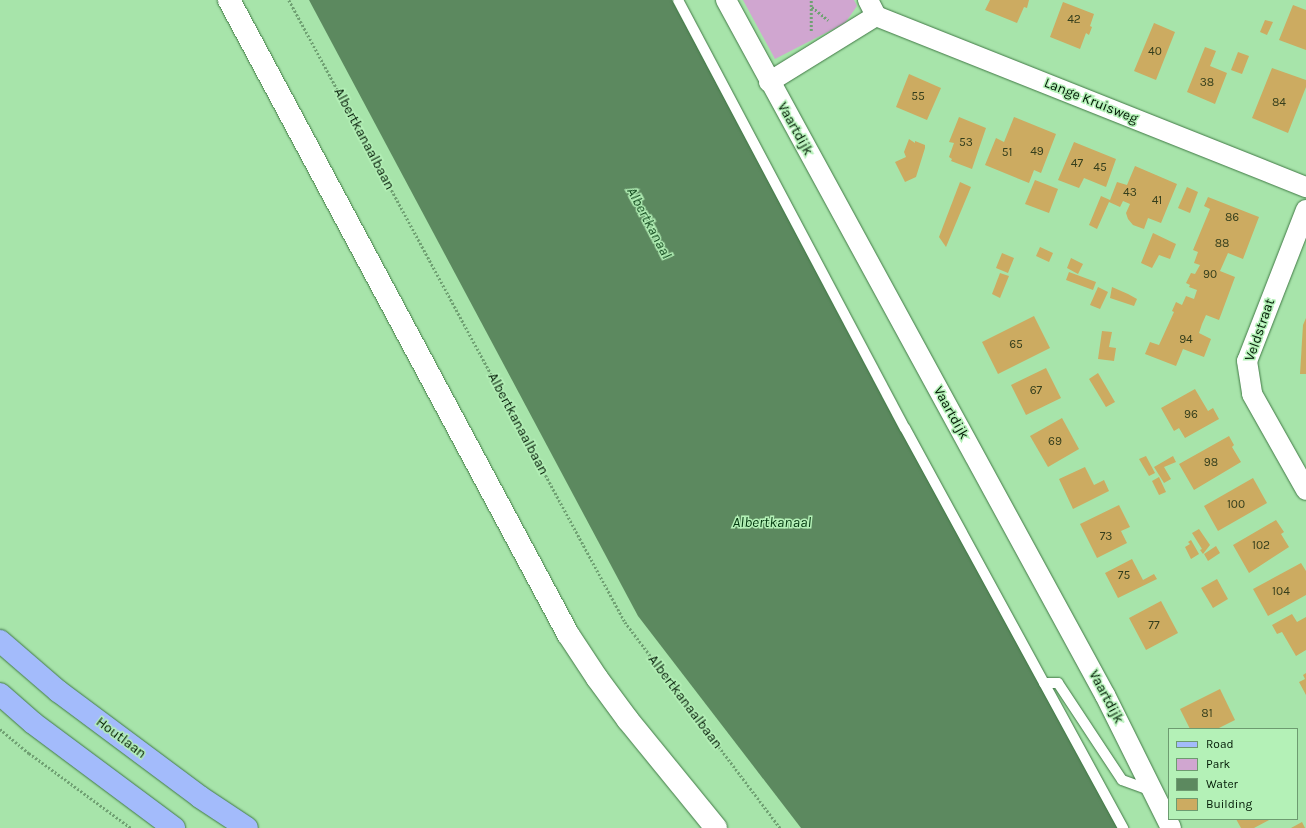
<!DOCTYPE html>
<html>
<head>
<meta charset="utf-8">
<style>
	body { margin:0 }
	#map { position:relative; width:1306px; height:828px; overflow:hidden; background:#a7e4aa; font-family:Karla,sans-serif }
	div>[style] { position:absolute }
	[style*='--x'] { left:calc(var(--x)*1px); top:calc(var(--y)*1px); width:calc(var(--w)*1px); rotate:calc(var(--a)*1deg) }
	.green>* { inset:0; background:#d0a6d0 }
	.water>* { inset:0; background:#5c895f }
	.building>* { inset:0; background:#ccab61 }
	.path>* { height:2.5px; margin-top:-1.25px; transform-origin:0; background:repeating-linear-gradient(90deg,#70a173 0 2px,transparent 0 4px) }
	.roads { filter:drop-shadow(0 0 1px #407945) drop-shadow(0 0 1px #407945) }
	.service>* { height:10px; margin:-5px; padding:0 5px; transform-origin:5px; border-radius:5px; background:#fff }
	.minor>* { height:20px; margin:-10px; padding:0 10px; transform-origin:10px; border-radius:10px; background:#fff }
	.tertiary>* { height:22px; margin:-11px; padding:0 11px; transform-origin:11px; border-radius:11px; background:#fff }
	.primary>* { height:22px; margin:-11px; padding:0 11px; transform-origin:11px; border-radius:11px; background:#a3bbfb }
	span { translate:-50% -50%; white-space:nowrap; text-align:center; line-height:1.15; -webkit-text-stroke:3px #b4f1b7; paint-order:stroke }
	.number-label { font-size:12px; color:#343e1c }
	.number-label span { -webkit-text-stroke-width:0 }
	.street-label { font-size:14px; color:#021905 }
	.water-label { font-size:15px; color:#03390f; font-style:italic }
	.legend { position:absolute; left:1168px; top:728px; width:130px; height:92px; box-sizing:border-box; background:#b4f1b7; border:1px solid #6d9b70; margin:0; padding:5px 7px; list-style:none; font-size:12px; color:#021905 }
	.legend li { display:flex; align-items:center; gap:8px; height:20px }
	.legend b { width:20px; border:1px solid #6d9b70 }
</style>
</head>
<body>
<div id="map">
	<div class="green">
		<i style="clip-path:polygon(743px 0,854px 0,857px 6px,845px 23px,775px 59px)"></i>
	</div>
	<div class="water">
		<i style="clip-path:polygon(309px 0,672px 0,1120px 828px,801px 828px,638px 616px)"></i>
	</div>
	<div class="building">
		<i style="clip-path:polygon(990px 0,1029px 0,1027px 8px,1024px 7px,1017px 23px,985px 10px)"></i>
		<i style="clip-path:polygon(1063px 2px,1094px 14px,1090px 26px,1092px 27px,1089px 35px,1086px 33px,1080px 49px,1050px 37px)"></i>
		<i style="clip-path:polygon(1293px 5px,1306px 10px,1306px 50px,1279px 40px)"></i>
		<i style="clip-path:polygon(1265px 20px,1273px 22px,1267px 35px,1260px 32px)"></i>
		<i style="clip-path:polygon(1154px 23px,1175px 32px,1156px 80px,1134px 71px)"></i>
		<i style="clip-path:polygon(1205px 47px,1216px 51px,1210px 66px,1227px 73px,1215px 104px,1187px 92px)"></i>
		<i style="clip-path:polygon(1238px 52px,1249px 56px,1242px 74px,1231px 70px)"></i>
		<i style="clip-path:polygon(1272px 68px,1306px 80px,1306px 87px,1288px 133px,1252px 118px)"></i>
		<i style="clip-path:polygon(909px 74px,941px 88px,927px 120px,896px 107px)"></i>
		<i style="clip-path:polygon(959px 117px,986px 128px,972px 169px,951px 161px,952px 159px,949px 157px,954px 143px,949px 142px)"></i>
		<i style="clip-path:polygon(1014px 117px,1056px 134px,1041px 173px,1034px 170px,1029px 183px,985px 165px,996px 138px,1004px 142px)"></i>
		<i style="clip-path:polygon(909px 139px,915px 143px,915px 141px,925px 145px,925px 148px,916px 177px,905px 182px,895px 162px,906px 157px,904px 152px)"></i>
		<i style="clip-path:polygon(1074px 142px,1116px 159px,1106px 187px,1084px 178px,1079px 188px,1058px 180px)"></i>
		<i style="clip-path:polygon(1135px 166px,1177px 184px,1161px 223px,1148px 218px,1144px 229px,1133px 225px,1128px 219px,1126px 213px,1130px 204px,1123px 201px,1120px 207px,1109px 202px,1097px 229px,1089px 225px,1101px 196px,1110px 200px,1117px 182px,1127px 185px)"></i>
		<i style="clip-path:polygon(1035px 180px,1058px 189px,1049px 213px,1025px 204px)"></i>
		<i style="clip-path:polygon(960px 182px,971px 187px,946px 247px,939px 237px)"></i>
		<i style="clip-path:polygon(1187px 187px,1198px 192px,1190px 213px,1178px 208px)"></i>
		<i style="clip-path:polygon(1208px 197px,1259px 217px,1243px 259px,1228px 253px,1220px 271px,1235px 277px,1219px 320px,1206px 315px,1202px 324px,1199px 333px,1211px 339px,1204px 357px,1183px 349px,1176px 366px,1145px 354px,1150px 342px,1159px 345px,1174px 312px,1172px 311px,1176px 302px,1182px 305px,1186px 296px,1194px 299px,1197px 290px,1189px 287px,1190px 285px,1186px 283px,1191px 273px,1195px 274px,1200px 265px,1194px 263px,1198px 252px,1193px 250px,1210px 209px,1204px 206px)"></i>
		<i style="clip-path:polygon(1153px 233px,1176px 244px,1170px 259px,1159px 255px,1152px 268px,1141px 263px)"></i>
		<i style="clip-path:polygon(1040px 247px,1053px 253px,1049px 262px,1036px 256px)"></i>
		<i style="clip-path:polygon(1002px 253px,1014px 258px,1008px 273px,996px 268px)"></i>
		<i style="clip-path:polygon(1071px 258px,1083px 264px,1078px 274px,1067px 268px)"></i>
		<i style="clip-path:polygon(1069px 272px,1096px 282px,1093px 290px,1066px 280px)"></i>
		<i style="clip-path:polygon(1000px 273px,1009px 276px,1000px 298px,992px 294px)"></i>
		<i style="clip-path:polygon(1098px 287px,1108px 292px,1100px 309px,1090px 305px)"></i>
		<i style="clip-path:polygon(1112px 287px,1128px 294px,1137px 299px,1134px 306px,1110px 298px)"></i>
		<i style="clip-path:polygon(1034px 316px,1050px 348px,998px 374px,982px 342px)"></i>
		<i style="clip-path:polygon(1306px 318px,1306px 374px,1300px 374px,1303px 325px)"></i>
		<i style="clip-path:polygon(1102px 331px,1112px 332px,1109px 347px,1116px 348px,1114px 361px,1098px 359px)"></i>
		<i style="clip-path:polygon(1046px 368px,1061px 398px,1026px 415px,1011px 385px)"></i>
		<i style="clip-path:polygon(1098px 373px,1115px 402px,1106px 407px,1089px 379px)"></i>
		<i style="clip-path:polygon(1195px 389px,1208px 411px,1213px 408px,1219px 419px,1185px 438px,1179px 428px,1174px 431px,1161px 408px)"></i>
		<i style="clip-path:polygon(1062px 418px,1079px 449px,1048px 467px,1030px 436px)"></i>
		<i style="clip-path:polygon(1229px 436px,1234px 445px,1232px 447px,1241px 462px,1194px 490px,1179px 464px)"></i>
		<i style="clip-path:polygon(1146px 456px,1155px 473px,1149px 476px,1139px 459px)"></i>
		<i style="clip-path:polygon(1173px 456px,1176px 462px,1164px 467px,1171px 479px,1164px 483px,1154px 467px)"></i>
		<i style="clip-path:polygon(1085px 467px,1094px 485px,1104px 480px,1109px 491px,1073px 509px,1059px 479px)"></i>
		<i style="clip-path:polygon(1159px 477px,1166px 492px,1159px 495px,1152px 481px)"></i>
		<i style="clip-path:polygon(1253px 478px,1267px 503px,1218px 531px,1204px 506px)"></i>
		<i style="clip-path:polygon(1119px 505px,1130px 527px,1121px 531px,1127px 543px,1097px 558px,1080px 524px)"></i>
		<i style="clip-path:polygon(1276px 520px,1284px 532px,1281px 534px,1289px 547px,1249px 573px,1233px 545px)"></i>
		<i style="clip-path:polygon(1199px 529px,1210px 545px,1203px 554px,1200px 550px,1202px 549px,1192px 533px)"></i>
		<i style="clip-path:polygon(1191px 540px,1199px 554px,1191px 559px,1185px 547px,1190px 544px,1188px 542px)"></i>
		<i style="clip-path:polygon(1216px 546px,1220px 553px,1208px 561px,1204px 554px)"></i>
		<i style="clip-path:polygon(1132px 559px,1143px 580px,1154px 574px,1157px 579px,1118px 598px,1105px 573px)"></i>
		<i style="clip-path:polygon(1301px 563px,1306px 571px,1306px 595px,1268px 616px,1253px 589px)"></i>
		<i style="clip-path:polygon(1217px 579px,1228px 599px,1213px 608px,1201px 588px)"></i>
		<i style="clip-path:polygon(1161px 601px,1178px 633px,1146px 650px,1129px 618px)"></i>
		<i style="clip-path:polygon(1292px 614px,1297px 622px,1306px 617px,1306px 650px,1296px 656px,1282px 632px,1277px 634px,1272px 625px)"></i>
		<i style="clip-path:polygon(1306px 673px,1306px 695px,1299px 682px,1305px 679px,1303px 675px)"></i>
		<i style="clip-path:polygon(1220px 689px,1235px 720px,1217px 729px,1190px 729px,1180px 709px)"></i>
		<i style="clip-path:polygon(1236px 819px,1271px 819px,1254px 828px,1241px 828px)"></i>
		<i style="clip-path:polygon(1302px 822px,1305px 828px,1291px 828px)"></i>
	</div>
	<div class="path">
		<i style="--x:289;--y:0;--w:707;--a:61.62"></i>
		<i style="--x:625;--y:622;--w:258;--a:53"></i>
		<i style="--x:812;--y:7;--w:21;--a:39"></i>
		<i style="--x:811;--y:31;--w:31;--a:-90"></i>
		<i style="--x:0;--y:729;--w:38;--a:40"></i>
		<i style="--x:29;--y:753;--w:127;--a:36.3"></i>
	</div>
	<div class="roads">
		<div class="service">
			<i style="--x:678;--y:0;--w:484;--a:62.1"></i>
			<i style="--x:905;--y:428;--w:456;--a:61.4"></i>
			<i style="--x:1044;--y:683;--w:14;--a:0"></i>
			<i style="--x:1058;--y:683;--w:116;--a:56.6"></i>
			<i style="--x:1122;--y:780;--w:30;--a:20"></i>
		</div>
		<div class="minor">
			<i style="--x:726;--y:0;--w:792;--a:61.4"></i>
			<i style="--x:1105;--y:695;--w:148;--a:63.6"></i>
			<i style="--x:868;--y:0;--w:18;--a:63"></i>
			<i style="--x:876;--y:16;--w:463;--a:21.7"></i>
			<i style="--x:769;--y:82;--w:126;--a:-31.7"></i>
			<i style="--x:1306;--y:210;--w:162;--a:111.3"></i>
			<i style="--x:1247;--y:361;--w:33;--a:81"></i>
			<i style="--x:1252;--y:394;--w:110;--a:60.6"></i>
		</div>
		<div class="tertiary">
			<i style="--x:229;--y:0;--w:719;--a:61.87"></i>
			<i style="--x:568;--y:634;--w:53;--a:56.6"></i>
			<i style="--x:597;--y:678;--w:52;--a:53.6"></i>
			<i style="--x:628;--y:720;--w:139;--a:50.8"></i>
		</div>
		<div class="primary">
			<i style="--x:0;--y:641;--w:77;--a:40.8"></i>
			<i style="--x:58;--y:691;--w:177;--a:36.7"></i>
			<i style="--x:200;--y:797;--w:56;--a:33.4"></i>
			<i style="--x:0;--y:694;--w:44;--a:41.3"></i>
			<i style="--x:33;--y:723;--w:176;--a:36.7"></i>
		</div>
	</div>
	<div class="number-label">
		<span style="left:1074px;top:20px">42</span>
		<span style="left:1155px;top:52px">40</span>
		<span style="left:1207px;top:83px">38</span>
		<span style="left:918px;top:97px">55</span>
		<span style="left:1279px;top:103px">84</span>
		<span style="left:966px;top:143px">53</span>
		<span style="left:1037px;top:152px">49</span>
		<span style="left:1007px;top:153px">51</span>
		<span style="left:1077px;top:164px">47</span>
		<span style="left:1100px;top:168px">45</span>
		<span style="left:1130px;top:193px">43</span>
		<span style="left:1157px;top:201px">41</span>
		<span style="left:1232px;top:218px">86</span>
		<span style="left:1222px;top:244px">88</span>
		<span style="left:1210px;top:275px">90</span>
		<span style="left:1186px;top:340px">94</span>
		<span style="left:1016px;top:345px">65</span>
		<span style="left:1036px;top:391px">67</span>
		<span style="left:1191px;top:415px">96</span>
		<span style="left:1055px;top:442px">69</span>
		<span style="left:1211px;top:463px">98</span>
		<span style="left:1236px;top:505px">100</span>
		<span style="left:1106px;top:537px">73</span>
		<span style="left:1261px;top:546px">102</span>
		<span style="left:1124px;top:576px">75</span>
		<span style="left:1281px;top:592px">104</span>
		<span style="left:1154px;top:626px">77</span>
		<span style="left:1207px;top:714px">81</span>
	</div>
	<div class="street-label">
		<span style="left:1091px;top:101px;rotate:22deg">Lange Kruisweg</span>
		<span style="left:795px;top:129px;rotate:61deg">Vaartdijk</span>
		<span style="left:364px;top:139px;rotate:62deg">Albertkanaalbaan</span>
		<span style="left:1260px;top:330px;rotate:-71deg">Veldstraat</span>
		<span style="left:951px;top:413px;rotate:61deg">Vaartdijk</span>
		<span style="left:518px;top:424px;rotate:62deg">Albertkanaalbaan</span>
		<span style="left:1106px;top:697px;rotate:62deg">Vaartdijk</span>
		<span style="left:685px;top:702px;rotate:53deg">Albertkanaalbaan</span>
		<span style="left:121px;top:738px;rotate:37deg">Houtlaan</span>
	</div>
	<div class="water-label">
		<span style="left:649px;top:223px;rotate:62deg">Albertkanaal</span>
		<span style="left:772px;top:523px">Albertkanaal</span>
	</div>
	<ul class="legend">
	<li><b style="height:5px;background:#a3bbfb"></b>Road</li>
	<li><b style="height:11px;background:#d0a6d0"></b>Park</li>
	<li><b style="height:11px;background:#5c895f"></b>Water</li>
	<li><b style="height:11px;background:#ccab61"></b>Building</li>
	</ul>
</div>
</body>
</html>
